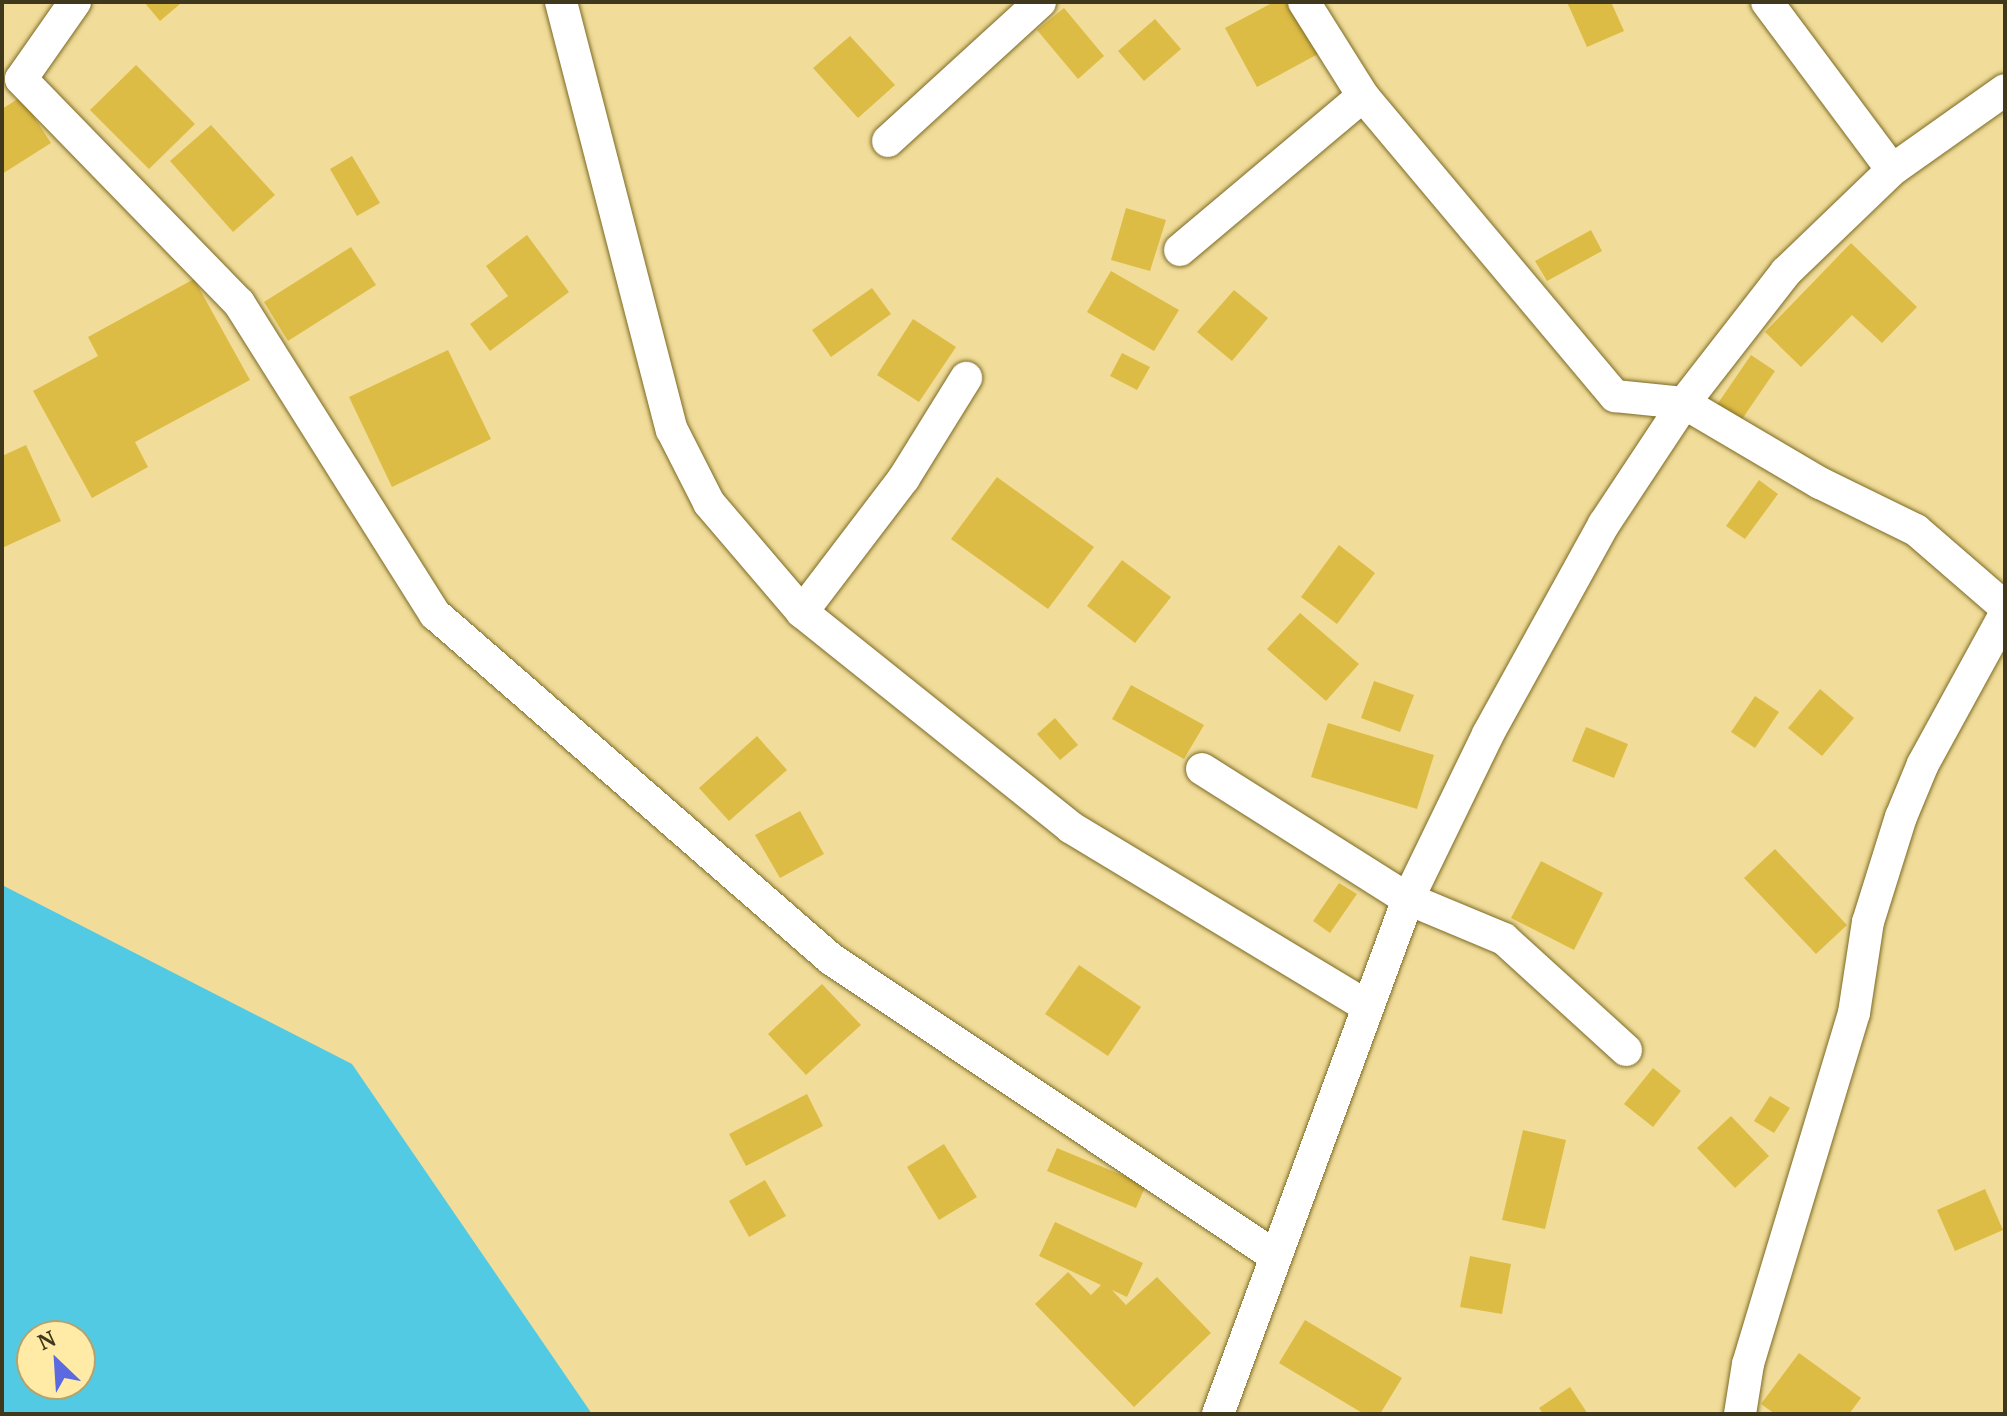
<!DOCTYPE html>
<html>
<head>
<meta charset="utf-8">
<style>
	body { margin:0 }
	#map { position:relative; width:2007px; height:1416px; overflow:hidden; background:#f1dd99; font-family:"PT Serif",serif }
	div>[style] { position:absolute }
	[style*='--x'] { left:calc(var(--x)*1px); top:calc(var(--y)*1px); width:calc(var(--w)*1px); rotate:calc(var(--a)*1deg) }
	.water>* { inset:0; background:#52cae3 }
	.building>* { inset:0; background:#ddbc45 }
	.roads { filter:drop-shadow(0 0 2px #7c6a25) drop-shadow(0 0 2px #7c6a25) }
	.street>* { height:32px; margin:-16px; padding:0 16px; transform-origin:16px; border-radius:16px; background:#fff }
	span { translate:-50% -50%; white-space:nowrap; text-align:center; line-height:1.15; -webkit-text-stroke:7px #ffeba6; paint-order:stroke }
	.frame { position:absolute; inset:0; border:4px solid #40381c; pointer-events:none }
	.north { position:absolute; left:16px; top:1320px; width:80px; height:80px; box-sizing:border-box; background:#ffeba6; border:2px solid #b3a36f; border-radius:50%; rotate:335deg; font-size:22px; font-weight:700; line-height:32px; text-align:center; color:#40381c }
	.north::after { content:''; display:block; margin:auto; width:28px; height:36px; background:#5b6ae1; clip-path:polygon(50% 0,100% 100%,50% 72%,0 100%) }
</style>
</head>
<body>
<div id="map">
	<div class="water">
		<i style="clip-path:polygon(evenodd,2px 885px,352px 1064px,592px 1414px,2px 1414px,2px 885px,32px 1336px,80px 1336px,80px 1384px,32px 1384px,32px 1336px)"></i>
	</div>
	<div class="building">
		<i style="clip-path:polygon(144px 2px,178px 2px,180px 4px,160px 21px)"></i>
		<i style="clip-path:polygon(1274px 2px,1290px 2px,1318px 54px,1257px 87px,1225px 28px)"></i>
		<i style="clip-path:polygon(1567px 2px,1611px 2px,1624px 31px,1587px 47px)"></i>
		<i style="clip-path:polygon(1064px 8px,1104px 56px,1078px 79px,1037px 30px)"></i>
		<i style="clip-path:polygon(1155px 19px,1181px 49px,1144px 81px,1118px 51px)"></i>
		<i style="clip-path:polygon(850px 36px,895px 85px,858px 118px,813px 68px)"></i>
		<i style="clip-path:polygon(136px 65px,195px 124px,149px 169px,90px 110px)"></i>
		<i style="clip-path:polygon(21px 97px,51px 143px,2px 174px,2px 109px)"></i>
		<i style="clip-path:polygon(211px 125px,275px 195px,233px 232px,170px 161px)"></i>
		<i style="clip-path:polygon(352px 156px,380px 203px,357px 216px,330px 169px)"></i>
		<i style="clip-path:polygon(1126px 208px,1166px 220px,1150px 271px,1111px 260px)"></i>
		<i style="clip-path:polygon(1591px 230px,1602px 251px,1547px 281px,1535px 261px)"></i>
		<i style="clip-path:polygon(527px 235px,569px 292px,490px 351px,470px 324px,508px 296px,486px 266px)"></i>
		<i style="clip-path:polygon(1851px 243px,1917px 307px,1882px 343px,1852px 315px,1801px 367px,1765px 332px)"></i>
		<i style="clip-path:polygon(351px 247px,376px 285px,288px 341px,264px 302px)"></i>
		<i style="clip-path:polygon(1111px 271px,1179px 310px,1154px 351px,1087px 312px)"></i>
		<i style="clip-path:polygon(194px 279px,250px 380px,135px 442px,148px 467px,92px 498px,33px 391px,98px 356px,88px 337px)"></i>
		<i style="clip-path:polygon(872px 288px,891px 314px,831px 357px,812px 330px)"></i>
		<i style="clip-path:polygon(1234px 290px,1268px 318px,1232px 361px,1197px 332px)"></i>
		<i style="clip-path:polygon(913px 319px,956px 347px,919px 402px,877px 375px)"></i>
		<i style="clip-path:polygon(448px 350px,491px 439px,392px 487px,349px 397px)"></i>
		<i style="clip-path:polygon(1122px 353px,1150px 367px,1137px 390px,1110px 376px)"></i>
		<i style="clip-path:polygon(1751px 355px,1775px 371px,1738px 425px,1714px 409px)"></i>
		<i style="clip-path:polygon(26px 445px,61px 521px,2px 548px,2px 456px)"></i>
		<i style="clip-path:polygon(997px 477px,1094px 547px,1048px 609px,951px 539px)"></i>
		<i style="clip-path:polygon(1759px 480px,1778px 494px,1745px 539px,1726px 526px)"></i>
		<i style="clip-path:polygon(1339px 545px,1375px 573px,1337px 624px,1301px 597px)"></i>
		<i style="clip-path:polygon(1122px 560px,1171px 597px,1135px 643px,1087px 606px)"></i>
		<i style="clip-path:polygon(1300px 613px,1359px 664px,1326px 701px,1267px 649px)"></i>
		<i style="clip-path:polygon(1374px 681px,1414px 695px,1400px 732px,1361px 718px)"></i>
		<i style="clip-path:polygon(1131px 685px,1204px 725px,1184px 759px,1112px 719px)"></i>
		<i style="clip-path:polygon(1820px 689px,1854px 718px,1822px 756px,1788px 728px)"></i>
		<i style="clip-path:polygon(1755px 696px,1779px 712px,1755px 748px,1731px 732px)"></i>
		<i style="clip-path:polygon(1055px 718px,1078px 745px,1060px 760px,1037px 734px)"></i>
		<i style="clip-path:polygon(1328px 723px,1434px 755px,1417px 809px,1311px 777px)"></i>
		<i style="clip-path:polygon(1586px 727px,1628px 744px,1614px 778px,1572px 761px)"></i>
		<i style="clip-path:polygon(757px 736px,787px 770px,729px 821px,699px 788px)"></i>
		<i style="clip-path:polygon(800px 811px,824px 854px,780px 878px,755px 835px)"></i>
		<i style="clip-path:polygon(1775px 849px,1847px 925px,1816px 954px,1744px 878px)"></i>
		<i style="clip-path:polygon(1541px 861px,1603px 893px,1574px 950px,1511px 918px)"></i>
		<i style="clip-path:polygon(1339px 883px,1357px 894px,1330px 933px,1313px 921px)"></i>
		<i style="clip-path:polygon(1079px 965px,1141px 1007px,1108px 1056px,1045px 1014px)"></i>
		<i style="clip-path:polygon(822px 984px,861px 1025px,806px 1075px,768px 1034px)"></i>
		<i style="clip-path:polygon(1653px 1068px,1681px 1091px,1653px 1127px,1624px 1104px)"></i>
		<i style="clip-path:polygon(807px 1094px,823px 1126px,746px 1166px,729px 1134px)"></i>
		<i style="clip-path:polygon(1770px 1096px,1790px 1108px,1774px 1133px,1754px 1121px)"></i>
		<i style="clip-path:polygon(1731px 1116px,1769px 1156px,1735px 1188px,1697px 1148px)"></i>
		<i style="clip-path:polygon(1523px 1130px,1566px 1140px,1545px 1229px,1502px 1220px)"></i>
		<i style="clip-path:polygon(944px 1144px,977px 1197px,939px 1220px,907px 1167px)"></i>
		<i style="clip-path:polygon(1057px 1148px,1146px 1185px,1136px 1208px,1047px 1171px)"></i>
		<i style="clip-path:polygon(765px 1180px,786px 1216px,749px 1237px,729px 1201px)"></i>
		<i style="clip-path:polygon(1985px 1189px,2003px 1230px,1955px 1251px,1937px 1210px)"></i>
		<i style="clip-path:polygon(1055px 1222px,1143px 1263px,1127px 1297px,1112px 1290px,1126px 1305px,1157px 1277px,1211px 1333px,1134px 1407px,1035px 1304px,1068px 1272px,1091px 1295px,1101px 1285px,1039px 1256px)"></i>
		<i style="clip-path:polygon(1470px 1256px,1511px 1264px,1502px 1314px,1460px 1307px)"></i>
		<i style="clip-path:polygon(1305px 1320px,1402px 1378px,1380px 1414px,1364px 1414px,1279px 1363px)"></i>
		<i style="clip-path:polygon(1799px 1353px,1861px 1398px,1849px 1414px,1775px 1414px,1761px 1404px)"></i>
		<i style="clip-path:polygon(1570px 1387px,1588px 1414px,1543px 1414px,1539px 1408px)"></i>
	</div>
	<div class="roads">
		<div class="street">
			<i style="--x:75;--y:2;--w:94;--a:125"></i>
			<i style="--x:21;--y:79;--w:313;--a:45.8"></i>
			<i style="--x:239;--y:303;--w:368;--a:57.8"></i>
			<i style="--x:435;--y:614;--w:525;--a:41.06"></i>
			<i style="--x:831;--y:959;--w:534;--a:33.78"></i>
			<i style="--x:561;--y:2;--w:442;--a:75.5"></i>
			<i style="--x:672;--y:430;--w:82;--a:63.1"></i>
			<i style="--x:709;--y:503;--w:143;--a:49.5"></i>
			<i style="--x:802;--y:612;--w:344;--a:38.7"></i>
			<i style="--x:1070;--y:827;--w:345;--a:31.1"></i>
			<i style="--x:1304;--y:2;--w:111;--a:57.9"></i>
			<i style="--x:1363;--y:96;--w:392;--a:50"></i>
			<i style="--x:1615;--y:396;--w:69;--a:5.8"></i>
			<i style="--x:1684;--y:403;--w:158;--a:30.5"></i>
			<i style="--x:1820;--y:483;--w:107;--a:26.1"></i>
			<i style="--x:1916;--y:530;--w:118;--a:40.9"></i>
			<i style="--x:1767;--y:2;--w:209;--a:53.3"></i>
			<i style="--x:888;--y:141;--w:206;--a:-42.4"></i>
			<i style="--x:1180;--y:250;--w:239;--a:-40.1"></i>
			<i style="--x:802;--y:612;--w:168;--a:-52.7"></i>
			<i style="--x:904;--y:478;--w:118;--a:-58.2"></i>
			<i style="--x:1202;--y:769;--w:244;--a:32.3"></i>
			<i style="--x:1408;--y:899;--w:104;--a:22.6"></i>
			<i style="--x:1504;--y:939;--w:165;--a:42.3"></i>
			<i style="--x:1218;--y:1414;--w:549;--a:-69.75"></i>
			<i style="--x:1408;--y:899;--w:183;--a:-64.1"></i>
			<i style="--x:1488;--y:734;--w:240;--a:-61.1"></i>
			<i style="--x:1604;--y:524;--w:145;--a:-56.5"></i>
			<i style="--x:1684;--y:403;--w:166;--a:-52.1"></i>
			<i style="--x:1786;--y:272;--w:147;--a:-43.9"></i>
			<i style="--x:1892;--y:170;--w:138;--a:-35.3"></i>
			<i style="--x:1740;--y:1414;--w:51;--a:-80.9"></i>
			<i style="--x:1748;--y:1364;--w:367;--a:-73.2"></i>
			<i style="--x:1854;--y:1013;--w:92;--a:-81.3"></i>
			<i style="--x:1868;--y:922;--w:110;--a:-72.6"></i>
			<i style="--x:1901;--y:817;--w:57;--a:-67.5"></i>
			<i style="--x:1923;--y:764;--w:171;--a:-61.3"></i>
		</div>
	</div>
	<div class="frame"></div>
	<div class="north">N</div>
</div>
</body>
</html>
